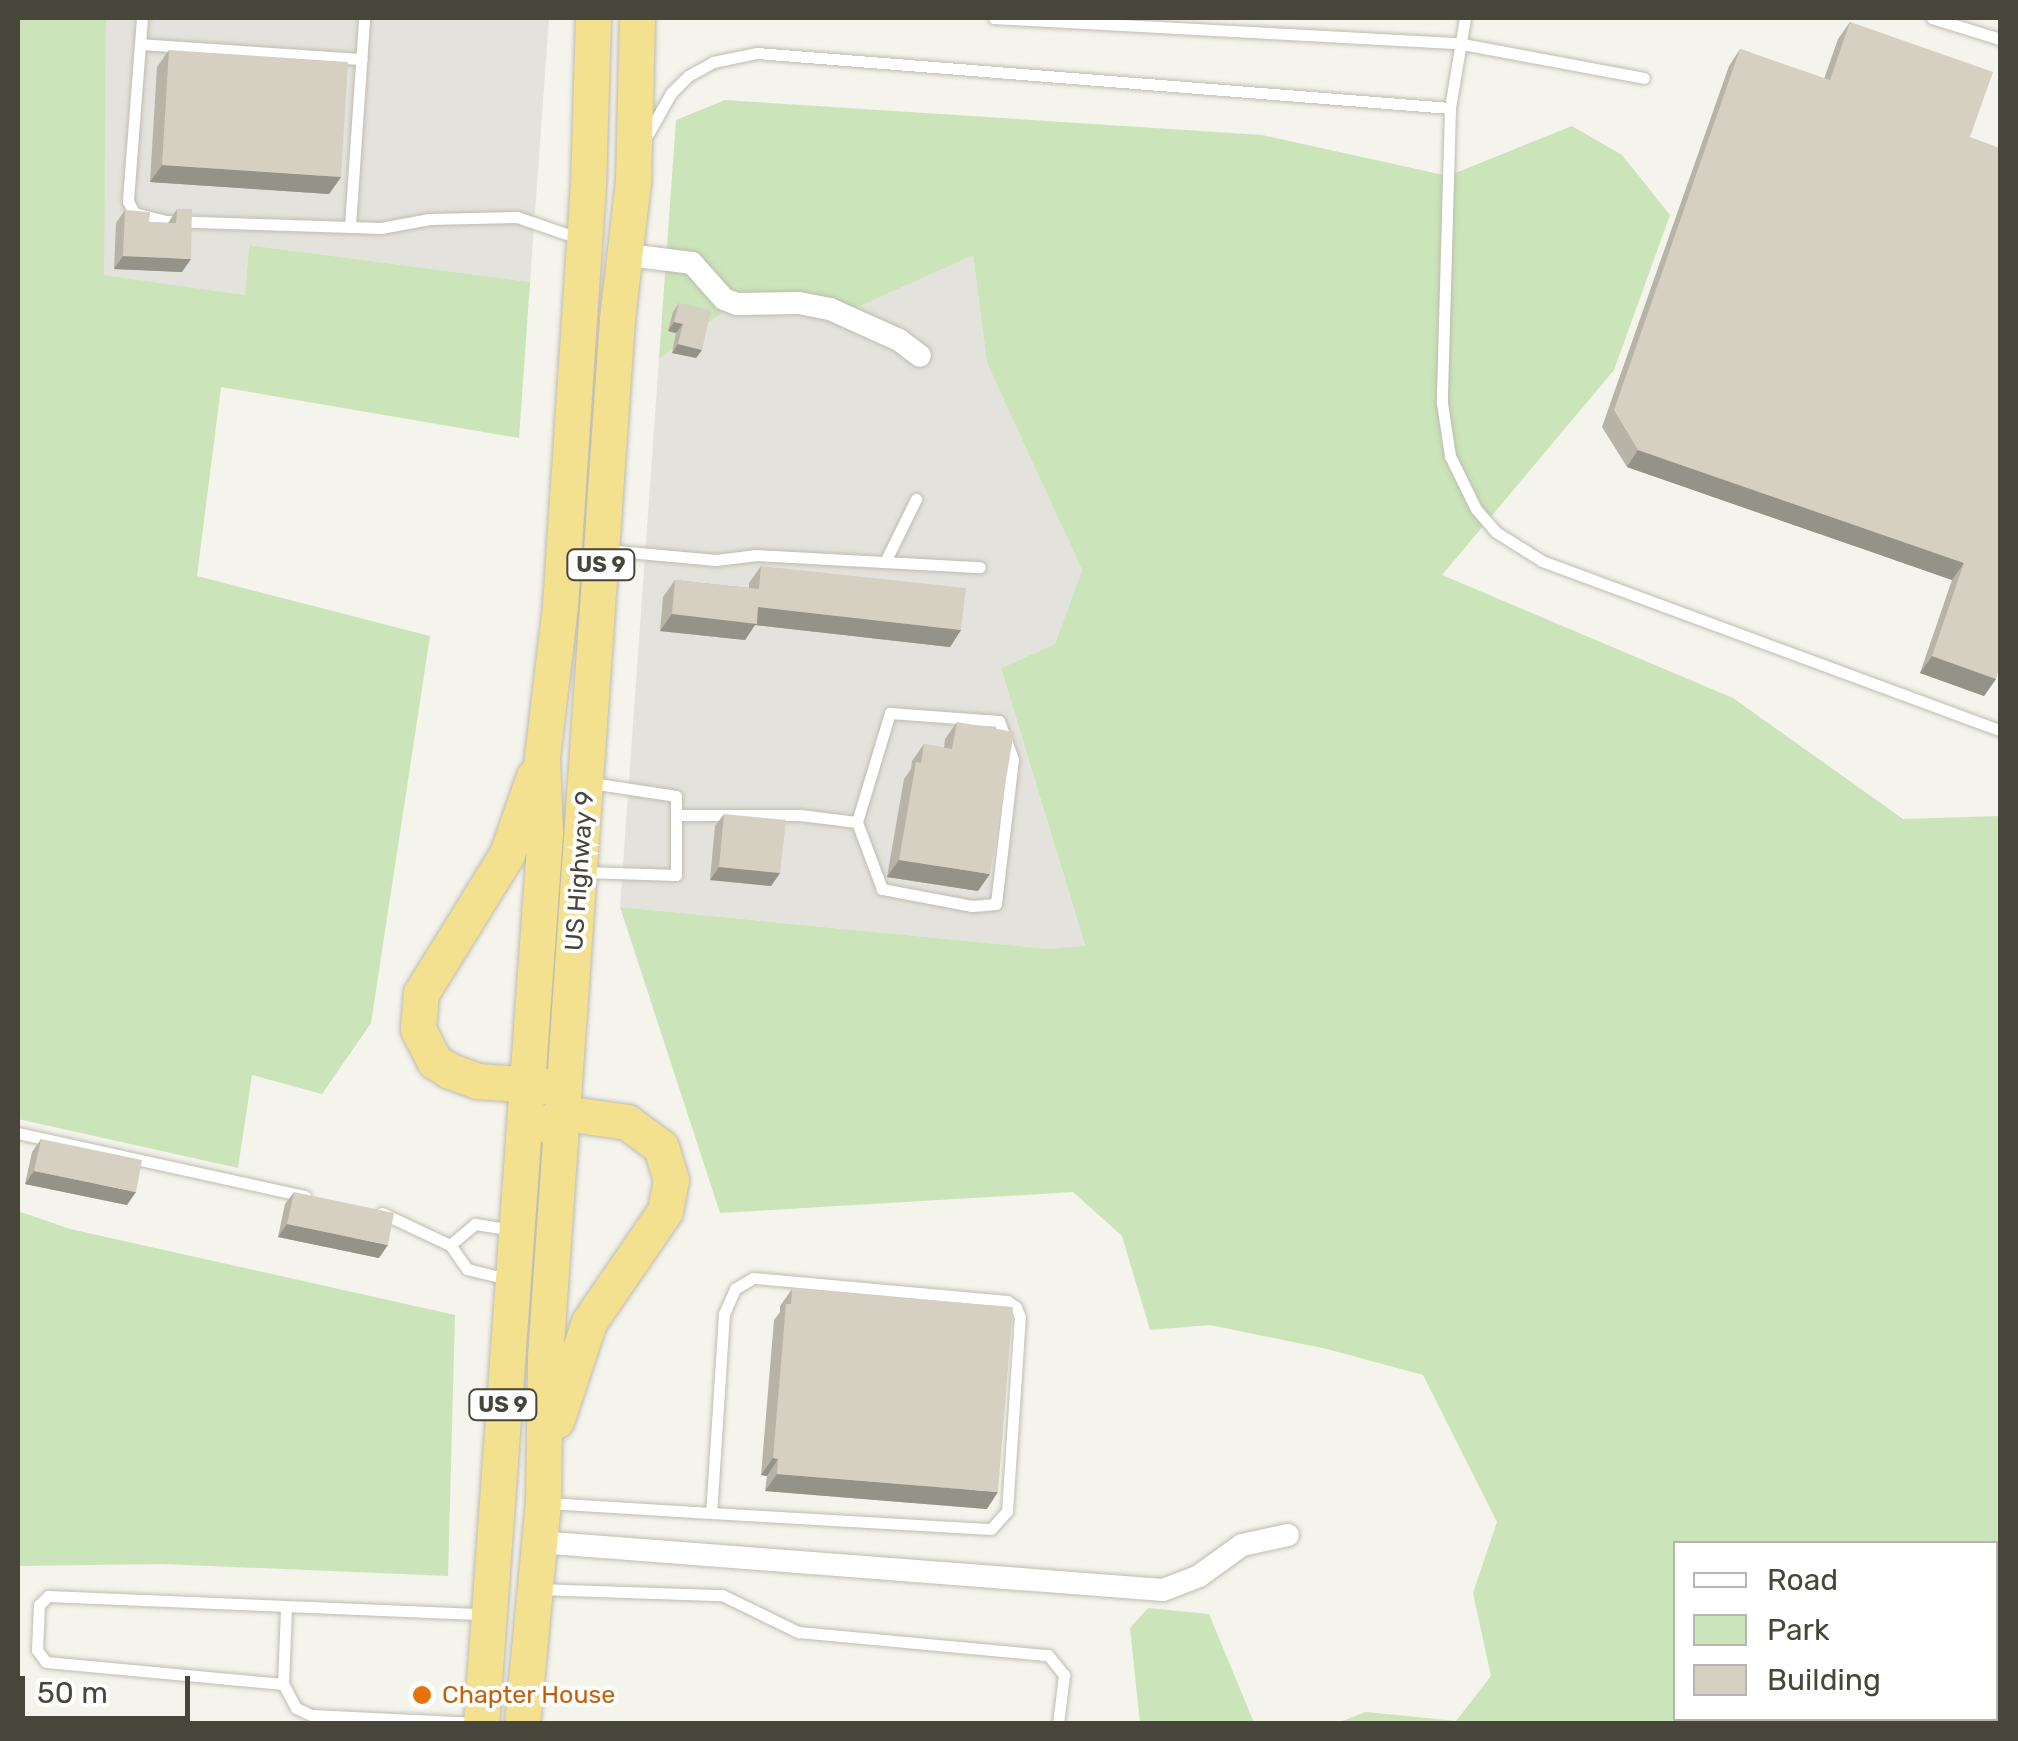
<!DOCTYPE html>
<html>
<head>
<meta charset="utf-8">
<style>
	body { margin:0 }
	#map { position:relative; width:2018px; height:1741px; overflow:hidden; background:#f4f3ec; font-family:Rubik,sans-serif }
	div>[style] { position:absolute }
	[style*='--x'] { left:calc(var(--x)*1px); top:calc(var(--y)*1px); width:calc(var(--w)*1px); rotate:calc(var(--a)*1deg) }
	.industrial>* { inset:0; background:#e4e2dd }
	.green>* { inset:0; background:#cbe4b9 }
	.roads { filter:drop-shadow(0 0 2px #bfbcaf) drop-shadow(0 0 2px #bfbcaf) }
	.service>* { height:11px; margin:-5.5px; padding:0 5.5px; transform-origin:5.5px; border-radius:5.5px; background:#fff }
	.minor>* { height:22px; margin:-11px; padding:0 11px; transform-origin:11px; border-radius:11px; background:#fff }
	.trunk>* { height:35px; margin:-17.5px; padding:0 17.5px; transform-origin:17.5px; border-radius:17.5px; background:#f3e190 }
	.wall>* { inset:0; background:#b7b3a7 }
	.shaded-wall>* { inset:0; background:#959288 }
	.building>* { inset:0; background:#d5d0c2 }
	.dots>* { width:28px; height:28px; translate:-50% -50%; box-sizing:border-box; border:5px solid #fff; border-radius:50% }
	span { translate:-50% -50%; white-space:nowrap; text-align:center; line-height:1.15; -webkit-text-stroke:8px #fff; paint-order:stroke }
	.shield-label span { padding:2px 8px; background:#fff; border:2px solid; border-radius:8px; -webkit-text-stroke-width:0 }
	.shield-label { font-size:22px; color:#48453a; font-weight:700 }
	.street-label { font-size:25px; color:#48453a }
	.food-label { font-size:25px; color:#c56008 }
	.left { translate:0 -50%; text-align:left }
	.frame { position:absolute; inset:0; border:20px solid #48453a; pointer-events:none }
	.legend { position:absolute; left:1673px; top:1541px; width:325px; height:180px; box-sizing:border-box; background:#fff; border:2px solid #b6b5b0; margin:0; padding:12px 18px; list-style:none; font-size:30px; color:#48453a }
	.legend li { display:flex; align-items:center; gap:20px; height:50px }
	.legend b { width:50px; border:2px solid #b6b5b0 }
	.scale { position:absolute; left:20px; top:1676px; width:170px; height:45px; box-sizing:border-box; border:5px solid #48453a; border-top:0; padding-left:12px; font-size:30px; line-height:35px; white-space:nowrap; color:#48453a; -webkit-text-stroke:8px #fff; paint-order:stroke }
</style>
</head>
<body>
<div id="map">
	<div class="industrial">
		<i style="clip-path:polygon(106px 18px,549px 18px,530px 282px,249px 245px,245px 295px,103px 275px)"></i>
		<i style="clip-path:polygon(973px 254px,987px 363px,1082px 570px,1055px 644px,1001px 668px,1085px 947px,1049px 949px,620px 907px,659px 359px,733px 305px,838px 316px)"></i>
	</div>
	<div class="green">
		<i style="clip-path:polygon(18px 18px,106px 18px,104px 275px,245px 295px,249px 245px,530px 282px,519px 438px,221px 387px,197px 576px,430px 636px,371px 1023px,322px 1094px,252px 1075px,238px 1168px,18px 1119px)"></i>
		<i style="clip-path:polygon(evenodd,725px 100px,1262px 135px,1448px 176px,1572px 126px,1622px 155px,1670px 215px,1614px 370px,1442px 575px,1733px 698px,1903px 819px,2000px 816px,2000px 1723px,1337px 1723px,1366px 1712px,1456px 1721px,1491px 1676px,1473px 1593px,1497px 1522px,1423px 1375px,1327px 1349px,1210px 1325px,1150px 1330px,1122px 1236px,1073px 1192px,720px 1213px,620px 907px,1049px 949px,1085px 946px,1001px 668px,1055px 644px,1082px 570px,987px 363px,973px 255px,838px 316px,733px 305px,659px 359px,676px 120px,725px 100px,1676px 1544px,1996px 1544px,1996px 1718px,1676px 1718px,1676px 1544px)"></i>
		<i style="clip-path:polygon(18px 1211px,70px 1229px,455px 1315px,448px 1576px,162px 1564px,18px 1566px)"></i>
		<i style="clip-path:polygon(1148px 1608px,1209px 1614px,1254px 1723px,1140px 1723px,1130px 1628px)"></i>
	</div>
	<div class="roads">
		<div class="service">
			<i style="--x:142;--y:18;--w:184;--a:94.4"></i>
			<i style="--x:128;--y:201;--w:13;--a:63"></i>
			<i style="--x:134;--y:213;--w:34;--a:14"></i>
			<i style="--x:167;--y:221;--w:214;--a:1.9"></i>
			<i style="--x:381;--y:228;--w:49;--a:-10.6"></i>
			<i style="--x:429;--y:219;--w:88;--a:-1.3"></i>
			<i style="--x:517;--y:217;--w:68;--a:19"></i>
			<i style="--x:994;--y:18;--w:464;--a:3.1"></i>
			<i style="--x:1457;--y:43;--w:190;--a:10.6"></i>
			<i style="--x:1465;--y:18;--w:91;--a:99.5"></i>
			<i style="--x:1450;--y:108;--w:295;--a:91.6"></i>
			<i style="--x:1442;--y:403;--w:54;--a:81.4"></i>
			<i style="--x:1450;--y:456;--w:59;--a:63.9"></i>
			<i style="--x:1476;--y:509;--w:30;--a:49"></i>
			<i style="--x:1496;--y:532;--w:54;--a:32.2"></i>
			<i style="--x:1542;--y:561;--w:488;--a:20.3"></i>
			<i style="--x:1932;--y:18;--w:71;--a:17.2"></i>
			<i style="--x:140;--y:44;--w:222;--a:3.9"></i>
			<i style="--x:648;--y:134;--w:47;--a:-60.7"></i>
			<i style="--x:671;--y:93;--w:24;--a:-45"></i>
			<i style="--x:688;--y:76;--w:29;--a:-29"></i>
			<i style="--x:713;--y:62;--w:45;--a:-11.6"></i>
			<i style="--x:757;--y:53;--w:695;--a:4.54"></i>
			<i style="--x:350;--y:226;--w:208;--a:-86.1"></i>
			<i style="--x:606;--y:550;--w:110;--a:5.2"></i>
			<i style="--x:716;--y:560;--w:39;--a:-7"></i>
			<i style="--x:755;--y:555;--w:225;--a:3.1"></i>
			<i style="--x:886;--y:560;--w:68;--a:-63.8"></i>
			<i style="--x:676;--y:815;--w:124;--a:0"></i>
			<i style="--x:800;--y:815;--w:57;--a:7"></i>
			<i style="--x:857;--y:822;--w:114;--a:-73.2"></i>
			<i style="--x:890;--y:713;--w:109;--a:4.2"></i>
			<i style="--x:999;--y:721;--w:40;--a:69.8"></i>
			<i style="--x:1013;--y:759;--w:146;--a:96.7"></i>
			<i style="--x:996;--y:904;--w:24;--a:175"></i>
			<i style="--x:972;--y:906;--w:92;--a:-169.3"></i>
			<i style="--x:882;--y:889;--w:72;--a:-110.5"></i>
			<i style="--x:584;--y:872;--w:92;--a:1.9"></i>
			<i style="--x:676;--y:875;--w:79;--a:-90"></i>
			<i style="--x:676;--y:796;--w:86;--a:-171.3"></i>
			<i style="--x:18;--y:1133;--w:294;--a:12.4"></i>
			<i style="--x:382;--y:1213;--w:75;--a:25.2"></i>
			<i style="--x:508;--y:1279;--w:42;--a:-166.3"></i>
			<i style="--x:467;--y:1269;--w:29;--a:-125"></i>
			<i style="--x:450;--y:1245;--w:33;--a:-40"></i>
			<i style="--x:475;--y:1224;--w:37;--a:9"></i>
			<i style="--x:548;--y:1503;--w:163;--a:3.5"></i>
			<i style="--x:711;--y:1513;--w:280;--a:3.3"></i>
			<i style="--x:991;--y:1529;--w:24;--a:-48"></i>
			<i style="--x:1007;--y:1511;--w:194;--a:-86.2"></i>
			<i style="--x:1020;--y:1317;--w:11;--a:-112"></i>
			<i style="--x:1016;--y:1307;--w:11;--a:-146"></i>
			<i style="--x:1007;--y:1301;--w:255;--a:-174.8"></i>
			<i style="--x:753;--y:1278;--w:21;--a:149"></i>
			<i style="--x:735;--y:1289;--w:27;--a:114"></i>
			<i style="--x:724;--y:1314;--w:199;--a:93.7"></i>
			<i style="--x:537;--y:1589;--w:185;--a:1.9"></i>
			<i style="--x:722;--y:1595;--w:85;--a:26"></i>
			<i style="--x:798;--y:1632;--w:251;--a:5.3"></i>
			<i style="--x:1048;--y:1655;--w:26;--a:51"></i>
			<i style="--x:1064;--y:1675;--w:49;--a:97"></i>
			<i style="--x:283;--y:1684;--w:76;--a:-87.7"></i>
			<i style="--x:477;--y:1723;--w:166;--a:-177.2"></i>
			<i style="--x:311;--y:1715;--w:17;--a:-155"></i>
			<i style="--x:296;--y:1708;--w:27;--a:-118"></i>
			<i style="--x:283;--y:1684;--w:238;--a:-174.7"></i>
			<i style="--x:46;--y:1662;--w:15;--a:-127"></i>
			<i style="--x:37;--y:1650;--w:45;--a:-87.5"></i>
			<i style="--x:39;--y:1605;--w:13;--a:-45"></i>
			<i style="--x:48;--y:1596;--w:436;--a:2.4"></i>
		</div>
		<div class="minor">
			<i style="--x:628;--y:255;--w:64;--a:7.1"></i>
			<i style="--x:692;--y:263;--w:48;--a:48.4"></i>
			<i style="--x:724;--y:299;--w:14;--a:21"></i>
			<i style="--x:737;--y:304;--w:62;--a:-0.9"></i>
			<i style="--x:799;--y:303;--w:32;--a:11"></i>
			<i style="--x:830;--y:309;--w:76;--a:24.2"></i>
			<i style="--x:899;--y:340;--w:26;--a:37"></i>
			<i style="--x:538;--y:1542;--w:627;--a:4.39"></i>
			<i style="--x:1163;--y:1590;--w:39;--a:-21"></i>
			<i style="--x:1199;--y:1576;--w:53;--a:-35.8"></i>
			<i style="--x:1242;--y:1545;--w:47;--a:-12.3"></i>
		</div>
		<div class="trunk">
			<i style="--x:534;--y:776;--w:83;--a:109.1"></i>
			<i style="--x:507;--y:854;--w:163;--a:121.7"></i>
			<i style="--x:421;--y:993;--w:36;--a:95"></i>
			<i style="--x:418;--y:1029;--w:36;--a:63"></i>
			<i style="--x:434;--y:1061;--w:19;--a:32"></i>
			<i style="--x:450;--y:1071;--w:30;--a:20"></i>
			<i style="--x:478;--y:1081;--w:70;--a:4.1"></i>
			<i style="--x:545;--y:1124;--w:22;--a:-30"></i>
			<i style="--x:564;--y:1113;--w:64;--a:8.1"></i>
			<i style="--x:627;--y:1122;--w:42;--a:36.3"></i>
			<i style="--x:661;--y:1147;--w:34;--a:73"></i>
			<i style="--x:671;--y:1180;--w:32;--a:101"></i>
			<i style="--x:665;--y:1211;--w:135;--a:124.4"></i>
			<i style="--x:589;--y:1322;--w:104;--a:108.4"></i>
			<i style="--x:481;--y:1724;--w:893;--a:-85.89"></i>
			<i style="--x:545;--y:833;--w:76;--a:-92.3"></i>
			<i style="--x:542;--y:757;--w:153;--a:-83.2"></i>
			<i style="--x:560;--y:605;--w:420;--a:-86.2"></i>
			<i style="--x:588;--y:186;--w:168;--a:-88.3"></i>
			<i style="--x:522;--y:1724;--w:223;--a:-84.6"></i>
			<i style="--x:543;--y:1502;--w:145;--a:-89.2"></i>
			<i style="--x:545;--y:1357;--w:1040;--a:-86.03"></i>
			<i style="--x:617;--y:319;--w:139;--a:-83.4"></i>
			<i style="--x:633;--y:181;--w:163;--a:-88.6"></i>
		</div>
	</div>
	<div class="wall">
		<i style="clip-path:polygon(1850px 22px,1970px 137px,1996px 679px,1984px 696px,1920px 673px,1952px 580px,1627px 467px,1602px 427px,1729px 66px,1740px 49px,1824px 79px,1838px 39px)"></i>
		<i style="clip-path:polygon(169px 50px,341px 177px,329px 194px,150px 182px,157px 67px)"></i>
		<i style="clip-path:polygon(177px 209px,182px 272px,114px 269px,116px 223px,125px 210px,149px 222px,168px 223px)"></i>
		<i style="clip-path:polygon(679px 303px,702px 350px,696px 358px,672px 353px,676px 333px,668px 331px,673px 312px)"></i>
		<i style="clip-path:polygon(761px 566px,961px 630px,950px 647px,755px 625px,745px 640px,660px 631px,663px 597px,675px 580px,749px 588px,749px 583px)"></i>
		<i style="clip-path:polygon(957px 722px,978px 891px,887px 877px,904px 779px,911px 769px,912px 761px,924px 744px,944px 748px,945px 739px)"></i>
		<i style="clip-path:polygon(724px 814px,780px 873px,771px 886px,710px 880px,715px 826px)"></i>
		<i style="clip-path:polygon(41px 1139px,127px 1205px,25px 1184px,32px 1152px)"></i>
		<i style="clip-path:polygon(294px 1192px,379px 1258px,278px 1237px,285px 1204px)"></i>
		<i style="clip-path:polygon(792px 1289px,987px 1509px,765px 1491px,767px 1476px,761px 1475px,774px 1320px,780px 1312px,780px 1306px)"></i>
	</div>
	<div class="shaded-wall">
		<i style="clip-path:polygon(162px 165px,341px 177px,329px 194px,150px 182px)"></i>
		<i style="clip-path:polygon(123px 256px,191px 259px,182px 272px,114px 269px)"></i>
		<i style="clip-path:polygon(674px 322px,683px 324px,676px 333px,668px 331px)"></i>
		<i style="clip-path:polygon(678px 344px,702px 350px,696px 358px,672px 353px)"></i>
		<i style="clip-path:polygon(1638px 450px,1964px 563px,1952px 580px,1627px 467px)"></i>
		<i style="clip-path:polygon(758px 607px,961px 630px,950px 647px,755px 625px,745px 640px,660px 631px,672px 614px)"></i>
		<i style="clip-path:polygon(1932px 656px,1996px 679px,1984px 696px,1920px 673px)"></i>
		<i style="clip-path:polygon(899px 860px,990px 874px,978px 891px,887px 877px)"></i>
		<i style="clip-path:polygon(719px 867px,780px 873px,771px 886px,710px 880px)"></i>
		<i style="clip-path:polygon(34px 1171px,136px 1192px,127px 1205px,25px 1184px)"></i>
		<i style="clip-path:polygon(287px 1224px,388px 1245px,379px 1258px,278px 1237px)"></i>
		<i style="clip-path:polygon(773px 1458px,778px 1459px,767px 1476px,761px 1475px)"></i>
		<i style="clip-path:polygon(777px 1474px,998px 1492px,987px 1509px,765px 1491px)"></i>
	</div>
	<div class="building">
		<i style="clip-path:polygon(1850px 22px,1993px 72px,1970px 137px,2000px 148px,2000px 665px,1996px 679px,1932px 656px,1964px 563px,1638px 450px,1614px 410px,1740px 49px,1830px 80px)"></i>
		<i style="clip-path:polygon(169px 50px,348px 62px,341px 177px,162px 165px)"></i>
		<i style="clip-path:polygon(177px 209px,192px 209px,191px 259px,123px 256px,125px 210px,150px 212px,149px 222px,176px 223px)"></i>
		<i style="clip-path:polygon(679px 303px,711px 310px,702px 350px,678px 344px,683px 324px,674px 322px)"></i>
		<i style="clip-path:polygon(761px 566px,966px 588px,961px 630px,758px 607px,757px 624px,672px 614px,675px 580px,759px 589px)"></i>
		<i style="clip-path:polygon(957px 722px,1014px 732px,990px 874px,899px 860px,916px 762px,921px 763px,924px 744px,952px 749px)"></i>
		<i style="clip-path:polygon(724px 814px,786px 820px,780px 873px,719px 867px)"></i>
		<i style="clip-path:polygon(41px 1139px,142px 1160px,136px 1192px,34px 1171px)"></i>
		<i style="clip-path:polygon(294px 1192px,394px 1213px,388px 1245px,287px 1224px)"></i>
		<i style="clip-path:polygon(792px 1289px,1013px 1307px,998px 1492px,777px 1474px,778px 1459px,773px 1458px,786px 1304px,791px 1304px)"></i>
	</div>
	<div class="dots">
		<i style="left:422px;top:1695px;background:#e8710a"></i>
	</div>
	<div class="shield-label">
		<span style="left:601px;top:565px">US 9</span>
		<span style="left:503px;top:1405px">US 9</span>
	</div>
	<div class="street-label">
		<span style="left:580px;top:871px;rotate:-86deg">US Highway 9</span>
	</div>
	<div class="food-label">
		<span class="left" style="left:442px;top:1695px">Chapter House</span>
	</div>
	<div class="frame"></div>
	<ul class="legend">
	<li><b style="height:12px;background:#fff"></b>Road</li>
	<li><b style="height:28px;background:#cbe4b9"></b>Park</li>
	<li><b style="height:28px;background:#d5d0c2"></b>Building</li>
	</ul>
	<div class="scale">50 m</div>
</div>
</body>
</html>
